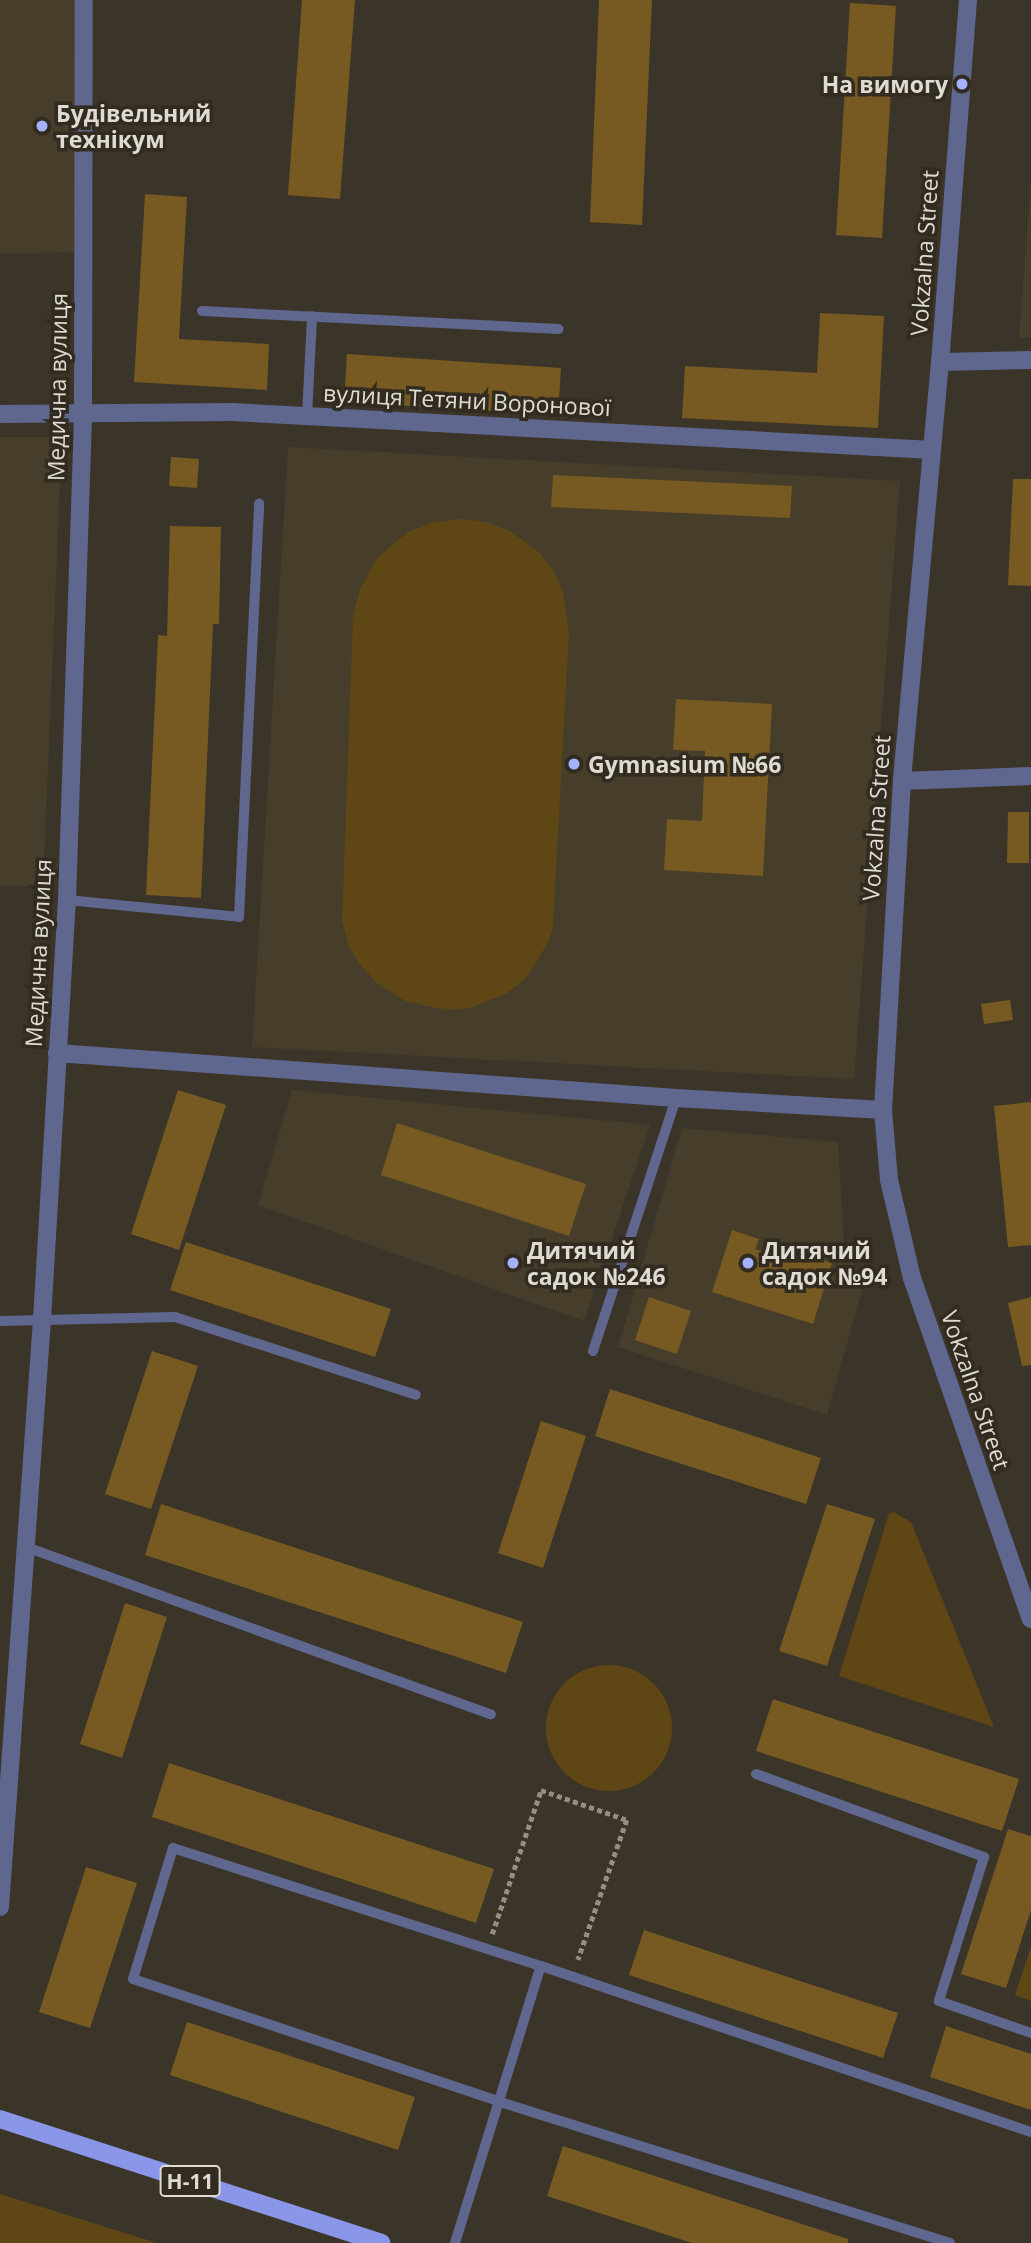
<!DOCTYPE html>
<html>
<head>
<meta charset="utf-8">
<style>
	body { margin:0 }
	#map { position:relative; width:1031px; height:2243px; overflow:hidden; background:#3b3529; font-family:"Open Sans",sans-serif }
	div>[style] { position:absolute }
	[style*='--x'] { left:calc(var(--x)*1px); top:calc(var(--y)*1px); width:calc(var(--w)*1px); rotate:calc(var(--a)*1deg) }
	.built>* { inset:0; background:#463d2b }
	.green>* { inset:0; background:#5e4615 }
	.round { border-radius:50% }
	.building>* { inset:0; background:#765a21 }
	.path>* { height:4.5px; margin-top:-2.25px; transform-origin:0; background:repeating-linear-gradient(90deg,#938f85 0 5px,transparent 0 8.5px) }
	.service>* { height:10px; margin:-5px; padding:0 5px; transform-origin:5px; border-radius:5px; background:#60678f }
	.minor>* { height:18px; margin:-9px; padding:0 9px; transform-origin:9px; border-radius:9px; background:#60678f }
	.tertiary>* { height:18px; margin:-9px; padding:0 9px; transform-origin:9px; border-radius:9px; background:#60678f }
	.primary>* { height:18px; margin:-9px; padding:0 9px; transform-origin:9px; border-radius:9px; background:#8a96e8 }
	.dots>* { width:19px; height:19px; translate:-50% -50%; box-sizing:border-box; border:4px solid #312b20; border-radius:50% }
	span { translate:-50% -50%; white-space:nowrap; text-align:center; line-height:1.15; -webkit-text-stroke:7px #312b20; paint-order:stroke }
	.shield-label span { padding:2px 5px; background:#312b20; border:2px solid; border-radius:5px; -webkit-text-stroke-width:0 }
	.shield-label { font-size:21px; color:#dfdbd3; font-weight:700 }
	.poi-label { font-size:23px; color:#dfdbd3; font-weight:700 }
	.right { translate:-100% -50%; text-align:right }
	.left { translate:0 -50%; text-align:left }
	.street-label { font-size:23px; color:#dfdbd3 }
</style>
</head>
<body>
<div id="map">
	<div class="built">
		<i style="clip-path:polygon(0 0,84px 0,83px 252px,0 254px)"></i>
		<i style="clip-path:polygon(1031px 181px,1031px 337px,1019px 338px)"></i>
		<i style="clip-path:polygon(0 437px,62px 437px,43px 886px,0 886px)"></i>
		<i style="clip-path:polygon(288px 447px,900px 481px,854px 1079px,252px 1047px)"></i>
		<i style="clip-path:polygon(292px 1090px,650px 1125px,584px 1321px,258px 1205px)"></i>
		<i style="clip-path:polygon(682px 1128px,838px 1142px,844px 1241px,864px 1284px,827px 1415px,618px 1347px)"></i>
	</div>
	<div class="green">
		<i style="clip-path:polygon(463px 519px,486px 522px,510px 531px,539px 552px,553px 570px,563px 591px,569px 632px,553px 927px,549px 941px,526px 978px,507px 993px,470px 1008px,446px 1010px,405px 1001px,378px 984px,360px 965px,349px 946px,342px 921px,353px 616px,360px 589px,377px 558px,408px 532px,434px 522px)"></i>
		<i style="clip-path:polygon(894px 1512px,911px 1522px,994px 1727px,839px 1676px,889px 1513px)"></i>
		<i class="round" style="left:546px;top:1665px;width:126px;height:126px"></i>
		<i style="clip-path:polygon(1031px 1947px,1031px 2001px,1015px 1995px)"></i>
		<i style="clip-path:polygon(0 2194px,157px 2243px,0 2243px)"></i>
	</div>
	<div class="building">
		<i style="clip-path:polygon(302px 0,355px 0,340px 199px,288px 195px)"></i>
		<i style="clip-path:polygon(599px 0,652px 0,642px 225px,590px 222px)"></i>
		<i style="clip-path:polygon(850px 3px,896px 6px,882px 238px,836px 235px)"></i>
		<i style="clip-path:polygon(145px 194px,187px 197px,179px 339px,269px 344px,267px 390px,134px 382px)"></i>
		<i style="clip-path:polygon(820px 313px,884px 316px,878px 428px,682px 418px,685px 366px,817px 373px)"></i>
		<i style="clip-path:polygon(347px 354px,561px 368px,558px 415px,344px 402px)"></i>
		<i style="clip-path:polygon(171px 457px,199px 459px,197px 488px,169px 486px)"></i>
		<i style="clip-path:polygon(553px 475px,792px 486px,790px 518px,551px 507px)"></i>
		<i style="clip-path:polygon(1013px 479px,1031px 479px,1031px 586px,1008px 585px)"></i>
		<i style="clip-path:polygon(170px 526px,221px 527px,219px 624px,213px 624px,201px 898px,146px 895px,158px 635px,167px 636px)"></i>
		<i style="clip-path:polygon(676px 699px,772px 704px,763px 876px,664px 870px,667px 819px,702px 821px,705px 751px,673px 750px)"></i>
		<i style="clip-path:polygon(1008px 812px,1029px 812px,1029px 863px,1007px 863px)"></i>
		<i style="clip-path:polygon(1010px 1000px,1013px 1020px,984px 1024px,981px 1004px)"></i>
		<i style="clip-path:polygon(178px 1090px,226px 1105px,179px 1250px,131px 1234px)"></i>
		<i style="clip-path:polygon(1031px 1102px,1031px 1245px,1008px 1247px,994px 1106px)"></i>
		<i style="clip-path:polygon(397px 1123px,586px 1184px,569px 1236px,381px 1175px)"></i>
		<i style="clip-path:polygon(732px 1230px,759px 1239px,755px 1249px,798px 1263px,801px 1253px,832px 1263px,813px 1324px,712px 1292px)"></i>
		<i style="clip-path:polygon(186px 1242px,391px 1309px,375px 1357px,170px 1290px)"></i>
		<i style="clip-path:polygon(649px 1297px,691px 1311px,677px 1354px,635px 1340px)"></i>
		<i style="clip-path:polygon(1031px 1297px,1031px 1365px,1022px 1366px,1008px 1303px)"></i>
		<i style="clip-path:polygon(152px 1351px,198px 1366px,151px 1509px,105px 1494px)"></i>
		<i style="clip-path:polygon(610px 1389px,821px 1458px,806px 1504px,595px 1436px)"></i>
		<i style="clip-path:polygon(541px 1421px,586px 1436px,543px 1568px,498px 1553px)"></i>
		<i style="clip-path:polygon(161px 1504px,523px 1622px,506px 1673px,145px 1555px)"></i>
		<i style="clip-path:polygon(827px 1504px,875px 1519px,827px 1666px,779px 1651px)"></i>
		<i style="clip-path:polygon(125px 1603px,167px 1617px,122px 1758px,80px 1744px)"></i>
		<i style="clip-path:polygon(773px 1699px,1019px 1779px,1002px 1831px,756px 1751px)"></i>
		<i style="clip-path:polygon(169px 1763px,494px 1869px,476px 1923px,152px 1817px)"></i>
		<i style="clip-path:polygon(1008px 1829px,1031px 1836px,1031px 1910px,1006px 1988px,961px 1974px)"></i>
		<i style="clip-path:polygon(86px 1867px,137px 1883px,90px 2028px,39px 2012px)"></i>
		<i style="clip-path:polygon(644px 1930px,898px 2013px,883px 2058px,629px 1975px)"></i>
		<i style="clip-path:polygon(187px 2022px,415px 2097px,398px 2150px,170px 2075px)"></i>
		<i style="clip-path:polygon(946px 2026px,1031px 2054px,1031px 2110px,930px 2077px)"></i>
		<i style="clip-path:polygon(563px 2146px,848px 2239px,848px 2243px,692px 2243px,547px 2196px)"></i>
	</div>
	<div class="path">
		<i style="--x:492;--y:1934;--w:152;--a:-71.2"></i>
		<i style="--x:541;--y:1790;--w:91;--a:19.2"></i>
		<i style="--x:627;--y:1820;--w:148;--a:109.3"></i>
	</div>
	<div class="service">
		<i style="--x:202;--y:311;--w:357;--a:2.9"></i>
		<i style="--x:307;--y:416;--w:100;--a:-87.1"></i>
		<i style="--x:67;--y:900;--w:173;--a:5.6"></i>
		<i style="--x:239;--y:917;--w:414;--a:-87.2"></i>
		<i style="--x:0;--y:1321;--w:175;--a:-1.3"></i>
		<i style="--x:175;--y:1317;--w:253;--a:17.9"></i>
		<i style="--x:593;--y:1351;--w:266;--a:-71.8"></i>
		<i style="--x:26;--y:1547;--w:494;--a:19.8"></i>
		<i style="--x:756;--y:1774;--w:243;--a:20"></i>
		<i style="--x:984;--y:1857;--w:151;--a:107.4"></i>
		<i style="--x:939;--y:2001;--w:97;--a:19.2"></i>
		<i style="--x:455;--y:2243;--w:290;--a:-72.8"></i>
		<i style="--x:950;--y:2243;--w:471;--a:-162.6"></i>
		<i style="--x:501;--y:2102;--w:388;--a:-161.5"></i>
		<i style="--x:133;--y:1979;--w:137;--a:-73"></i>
		<i style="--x:173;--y:1848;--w:386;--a:17.8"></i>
		<i style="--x:541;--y:1966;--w:517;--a:18.72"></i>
	</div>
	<div class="minor">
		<i style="--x:940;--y:362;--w:91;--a:-1.3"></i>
		<i style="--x:0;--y:414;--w:233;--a:-0.5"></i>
		<i style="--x:233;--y:412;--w:700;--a:3.11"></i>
		<i style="--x:902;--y:781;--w:129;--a:-2.2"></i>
		<i style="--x:57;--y:1053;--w:621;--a:4.16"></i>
		<i style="--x:676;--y:1098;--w:207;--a:3.3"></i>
		<i style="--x:0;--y:1907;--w:589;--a:-85.91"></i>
		<i style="--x:42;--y:1320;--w:421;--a:-86.6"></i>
		<i style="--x:67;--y:900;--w:486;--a:-88.1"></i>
		<i style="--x:83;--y:414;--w:414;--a:-89.9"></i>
	</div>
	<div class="tertiary">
		<i style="--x:968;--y:0;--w:363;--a:94.4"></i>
		<i style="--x:940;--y:362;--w:421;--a:95.2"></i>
		<i style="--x:902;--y:781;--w:330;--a:93.3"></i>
		<i style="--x:883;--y:1110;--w:70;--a:85.1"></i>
		<i style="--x:889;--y:1180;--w:101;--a:76.8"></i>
		<i style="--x:912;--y:1278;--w:361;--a:70.8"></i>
	</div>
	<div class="primary">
		<i style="--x:0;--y:2119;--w:401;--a:18"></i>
	</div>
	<div class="dots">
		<i style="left:962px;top:84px;background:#a5b1fc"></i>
		<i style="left:42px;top:126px;background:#a5b1fc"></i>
		<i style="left:574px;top:764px;background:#a5b1fc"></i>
		<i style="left:513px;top:1263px;background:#a5b1fc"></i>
		<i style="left:748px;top:1263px;background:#a5b1fc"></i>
	</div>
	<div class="shield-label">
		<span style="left:190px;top:2181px">Н-11</span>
	</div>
	<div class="poi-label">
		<span class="right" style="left:948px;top:84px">На вимогу</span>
		<span class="left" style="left:56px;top:126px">Будівельний<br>технікум</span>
		<span class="left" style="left:588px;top:764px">Gymnasium №66</span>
		<span class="left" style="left:527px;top:1263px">Дитячий<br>садок №246</span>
		<span class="left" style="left:762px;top:1263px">Дитячий<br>садок №94</span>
	</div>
	<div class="street-label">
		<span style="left:924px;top:253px;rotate:-86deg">Vokzalna Street</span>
		<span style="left:57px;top:387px;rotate:-89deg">Медична вулиця</span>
		<span style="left:467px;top:400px;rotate:3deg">вулиця Тетяни Воронової</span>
		<span style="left:876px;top:818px;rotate:-86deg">Vokzalna Street</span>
		<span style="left:38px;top:953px;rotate:-87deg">Медична вулиця</span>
		<span style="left:976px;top:1390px;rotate:71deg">Vokzalna Street</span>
	</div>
</div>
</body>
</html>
